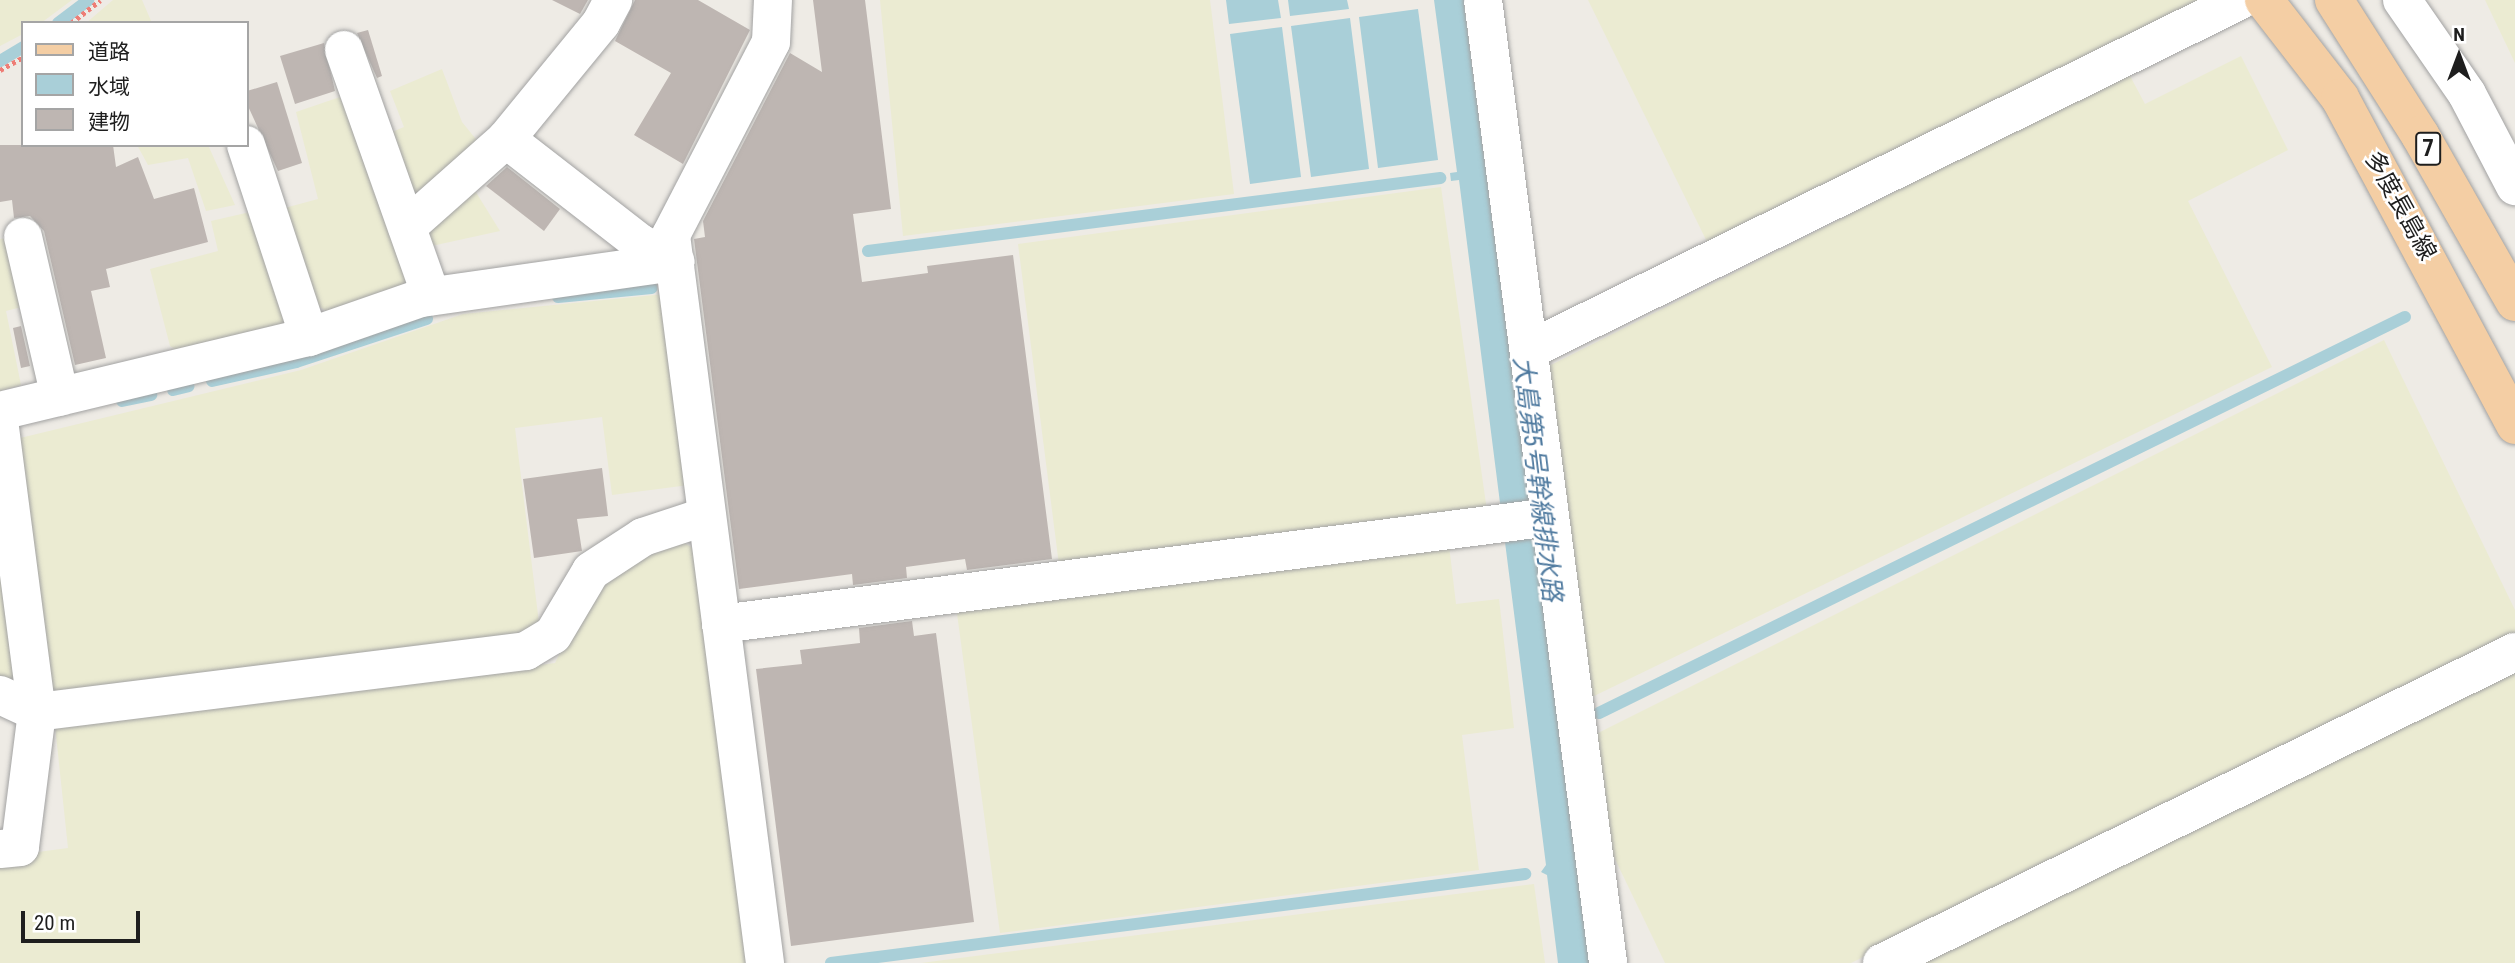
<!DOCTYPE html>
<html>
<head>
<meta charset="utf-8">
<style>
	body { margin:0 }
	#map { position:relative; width:2515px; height:963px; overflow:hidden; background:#eeebe5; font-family:"Roboto Condensed","Noto Sans JP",sans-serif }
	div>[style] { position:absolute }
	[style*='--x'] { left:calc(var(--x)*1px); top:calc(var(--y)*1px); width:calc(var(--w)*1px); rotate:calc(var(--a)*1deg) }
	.farmland>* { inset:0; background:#ebebd2 }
	.water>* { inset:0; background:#a9cfd8 }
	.stream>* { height:12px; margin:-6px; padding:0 6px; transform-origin:6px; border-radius:6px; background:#a9cfd8 }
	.building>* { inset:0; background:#beb6b2 }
	.path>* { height:4.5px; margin-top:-2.25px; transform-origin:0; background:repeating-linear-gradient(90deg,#ee7d76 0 3.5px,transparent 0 7px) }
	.roads { filter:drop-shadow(0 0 2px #a2a2a2) drop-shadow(0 0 2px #a2a2a2) }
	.minor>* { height:38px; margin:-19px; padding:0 19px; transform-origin:19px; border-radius:19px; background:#fff }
	.major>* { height:38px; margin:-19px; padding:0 19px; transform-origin:19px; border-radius:19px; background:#f4cea4 }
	span { translate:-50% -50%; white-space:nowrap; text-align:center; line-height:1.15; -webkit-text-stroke:5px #fff; paint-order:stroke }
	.shield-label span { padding:2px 5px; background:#fff; border:2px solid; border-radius:5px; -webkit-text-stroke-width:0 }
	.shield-label { font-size:23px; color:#1e1e1e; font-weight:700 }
	.street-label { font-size:24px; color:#1e1e1e }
	.water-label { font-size:26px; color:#4f7a9f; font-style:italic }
	.legend { position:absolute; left:21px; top:21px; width:228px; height:126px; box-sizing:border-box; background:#fff; border:2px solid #a5a5a5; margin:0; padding:9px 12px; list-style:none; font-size:21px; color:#1e1e1e }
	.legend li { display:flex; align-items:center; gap:14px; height:35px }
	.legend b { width:35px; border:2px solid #a5a5a5 }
	.north { position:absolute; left:2424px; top:21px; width:70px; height:70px; -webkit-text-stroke:5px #fff; paint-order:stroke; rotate:0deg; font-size:19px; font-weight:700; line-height:28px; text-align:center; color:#1e1e1e }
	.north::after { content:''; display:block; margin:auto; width:24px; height:32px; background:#1e1e1e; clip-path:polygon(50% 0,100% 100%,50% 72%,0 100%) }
	.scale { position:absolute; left:21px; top:911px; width:119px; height:32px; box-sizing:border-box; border:4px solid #1e1e1e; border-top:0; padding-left:9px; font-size:21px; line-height:24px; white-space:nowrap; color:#1e1e1e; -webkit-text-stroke:5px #fff; paint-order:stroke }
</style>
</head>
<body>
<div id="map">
	<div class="farmland">
		<i style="clip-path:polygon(0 0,72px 0,41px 23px,23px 23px,23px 34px,0 46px)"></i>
		<i style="clip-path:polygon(113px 0,142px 0,152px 23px,86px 23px)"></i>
		<i style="clip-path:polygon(880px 0,1210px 0,1234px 194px,903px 236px)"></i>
		<i style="clip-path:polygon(1588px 0,2207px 0,1714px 256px)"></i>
		<i style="clip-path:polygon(2485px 0,2515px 0,2515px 63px)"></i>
		<i style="clip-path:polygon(2241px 56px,2288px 150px,2188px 201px,2272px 367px,1590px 698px,1547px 367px,2129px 74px,2145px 104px)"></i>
		<i style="clip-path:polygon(442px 69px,462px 122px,484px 149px,413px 209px,385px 135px,404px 127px,390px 91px)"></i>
		<i style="clip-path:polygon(340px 97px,415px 283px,326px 311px,309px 300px,281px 209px,318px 199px,296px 112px)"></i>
		<i style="clip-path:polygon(137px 145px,208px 145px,235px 205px,206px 211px,188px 158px,148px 165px)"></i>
		<i style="clip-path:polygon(469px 181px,500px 231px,427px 247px,419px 225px)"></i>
		<i style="clip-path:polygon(1441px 187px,1487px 511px,1059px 565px,1018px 244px)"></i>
		<i style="clip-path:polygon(250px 212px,292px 324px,176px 350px,170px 346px,150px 269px,218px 251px,211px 221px)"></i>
		<i style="clip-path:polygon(15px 237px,29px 305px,6px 311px,21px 385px,0 391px,0 239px)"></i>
		<i style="clip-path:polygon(665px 294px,689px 485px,612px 495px,602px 417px,515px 428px,540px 631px,46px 696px,16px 439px,301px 370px,463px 314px)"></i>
		<i style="clip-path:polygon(2384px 340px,2515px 610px,2515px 637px,1851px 963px,1665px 963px,1602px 832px,1590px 737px)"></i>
		<i style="clip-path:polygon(0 492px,23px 687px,0 677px)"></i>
		<i style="clip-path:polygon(683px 542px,693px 548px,750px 963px,0 963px,0 857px,68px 848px,55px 726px,555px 663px,591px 590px,621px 567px)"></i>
		<i style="clip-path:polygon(1449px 545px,1456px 604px,1499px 599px,1514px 728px,1462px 735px,1479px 870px,1000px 933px,956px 606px)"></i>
		<i style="clip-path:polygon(2515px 671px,2515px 963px,1922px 963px)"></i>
		<i style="clip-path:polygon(1534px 884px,1545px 963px,921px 963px)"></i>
	</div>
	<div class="water">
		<i style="clip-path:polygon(1226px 0,1278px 0,1281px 18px,1229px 24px)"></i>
		<i style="clip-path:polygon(1288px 0,1347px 0,1349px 9px,1290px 16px)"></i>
		<i style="clip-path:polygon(1434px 0,1468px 0,1464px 4px,1590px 963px,1558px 963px,1547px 875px,1541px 872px,1546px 865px,1459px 180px,1451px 181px,1450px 173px,1457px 172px)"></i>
		<i style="clip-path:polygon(1418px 9px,1438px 160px,1378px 168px,1359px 17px)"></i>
		<i style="clip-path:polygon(1350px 18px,1369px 169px,1311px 177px,1291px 26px)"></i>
		<i style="clip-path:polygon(1282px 27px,1301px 177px,1250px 184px,1230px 34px)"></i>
	</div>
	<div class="stream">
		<i style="--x:58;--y:23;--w:38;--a:-37"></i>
		<i style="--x:0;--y:61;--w:27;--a:-31"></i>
		<i style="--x:868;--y:251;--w:577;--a:-7.27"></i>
		<i style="--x:558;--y:297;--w:94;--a:-5.5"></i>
		<i style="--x:212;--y:381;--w:86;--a:-12.7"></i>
		<i style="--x:296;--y:362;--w:138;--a:-18.2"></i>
		<i style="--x:173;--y:390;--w:16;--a:-14"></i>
		<i style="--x:122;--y:401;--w:30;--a:-12"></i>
		<i style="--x:1599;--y:713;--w:898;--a:-26.17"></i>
		<i style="--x:831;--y:963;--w:700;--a:-7.31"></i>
	</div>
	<div class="building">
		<i style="clip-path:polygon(552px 0,588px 0,580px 14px)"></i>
		<i style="clip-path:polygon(635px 0,698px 0,750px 30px,683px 164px,634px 135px,671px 73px,615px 41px)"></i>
		<i style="clip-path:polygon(813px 0,865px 0,891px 209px,853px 214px,862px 282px,928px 273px,927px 266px,1013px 255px,1052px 559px,967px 570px,965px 559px,906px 567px,907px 578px,853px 585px,852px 574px,739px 589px,694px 239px,705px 237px,703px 221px,790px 53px,822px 72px)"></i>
		<i style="clip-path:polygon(368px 30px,382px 76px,377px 78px,357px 33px)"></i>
		<i style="clip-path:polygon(324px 43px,335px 91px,295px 104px,280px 56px)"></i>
		<i style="clip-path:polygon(277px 82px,302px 163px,278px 171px,247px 104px,247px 91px)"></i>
		<i style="clip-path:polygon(0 145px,113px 145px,116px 167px,138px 157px,154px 199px,194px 188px,208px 242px,106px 269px,110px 287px,91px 291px,106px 358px,75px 365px,44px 231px,30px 216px,14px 218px,12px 200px,0 202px)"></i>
		<i style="clip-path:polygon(507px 167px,560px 209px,544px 231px,486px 186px)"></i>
		<i style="clip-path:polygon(21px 326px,30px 366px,21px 368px,13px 328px)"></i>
		<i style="clip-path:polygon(602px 468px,608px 516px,577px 519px,582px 551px,534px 558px,523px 479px)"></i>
		<i style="clip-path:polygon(912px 621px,914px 636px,936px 633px,974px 922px,791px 946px,756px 669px,802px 664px,800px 650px,860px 643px,859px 628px)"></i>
	</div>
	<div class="path">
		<i style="--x:71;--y:23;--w:37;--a:-38"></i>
		<i style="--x:0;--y:70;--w:26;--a:-29"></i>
	</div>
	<div class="roads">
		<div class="minor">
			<i style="--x:1483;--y:0;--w:971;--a:82.6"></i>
			<i style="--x:2402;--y:0;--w:114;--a:55.3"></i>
			<i style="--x:2467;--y:94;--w:104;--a:62.4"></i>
			<i style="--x:344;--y:50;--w:261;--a:70.5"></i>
			<i style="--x:506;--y:139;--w:170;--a:37.8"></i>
			<i style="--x:640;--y:243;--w:40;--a:28"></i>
			<i style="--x:246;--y:145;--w:202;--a:71.8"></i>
			<i style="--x:407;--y:227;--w:132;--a:-41.6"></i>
			<i style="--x:506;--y:139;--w:150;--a:-50.7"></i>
			<i style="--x:601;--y:23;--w:26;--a:-62"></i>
			<i style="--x:23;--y:237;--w:164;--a:77"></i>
			<i style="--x:1529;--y:350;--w:793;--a:-26.18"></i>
			<i style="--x:0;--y:411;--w:318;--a:-13.5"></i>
			<i style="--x:309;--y:337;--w:119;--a:-19.2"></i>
			<i style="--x:421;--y:298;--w:257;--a:-8.1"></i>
			<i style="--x:0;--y:428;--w:286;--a:82.6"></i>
			<i style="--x:37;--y:712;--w:136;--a:97.2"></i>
			<i style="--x:20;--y:847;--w:20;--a:174"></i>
			<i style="--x:721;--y:624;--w:836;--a:-7.35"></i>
			<i style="--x:0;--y:695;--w:41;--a:24.7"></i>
			<i style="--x:37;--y:712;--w:493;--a:-7.1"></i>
			<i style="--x:526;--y:651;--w:31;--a:-31"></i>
			<i style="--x:553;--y:635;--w:74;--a:-59.3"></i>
			<i style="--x:591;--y:571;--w:62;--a:-33.2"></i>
			<i style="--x:643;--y:537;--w:67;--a:-18.2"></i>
			<i style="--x:765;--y:963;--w:734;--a:-97.36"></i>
			<i style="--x:671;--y:235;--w:217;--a:-62.6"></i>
			<i style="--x:771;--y:42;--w:42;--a:-87.3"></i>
			<i style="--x:1882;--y:963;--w:705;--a:-26.17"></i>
		</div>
		<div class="major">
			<i style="--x:2264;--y:0;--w:124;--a:52.2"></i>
			<i style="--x:2340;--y:98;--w:371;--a:61.8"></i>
			<i style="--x:2334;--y:0;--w:160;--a:57.5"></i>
			<i style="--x:2420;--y:135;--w:192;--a:60.4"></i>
		</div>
	</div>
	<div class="shield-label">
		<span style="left:2428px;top:149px">7</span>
	</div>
	<div class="street-label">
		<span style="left:2400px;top:206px;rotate:61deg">多度長島線</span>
	</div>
	<div class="water-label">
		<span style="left:1537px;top:479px;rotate:83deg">大島第5号幹線排水路</span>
	</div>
	<ul class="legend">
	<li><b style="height:9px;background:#f4cea4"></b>道路</li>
	<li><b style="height:19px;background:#a9cfd8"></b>水域</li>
	<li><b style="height:19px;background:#beb6b2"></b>建物</li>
	</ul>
	<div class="north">N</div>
	<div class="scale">20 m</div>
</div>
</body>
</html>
